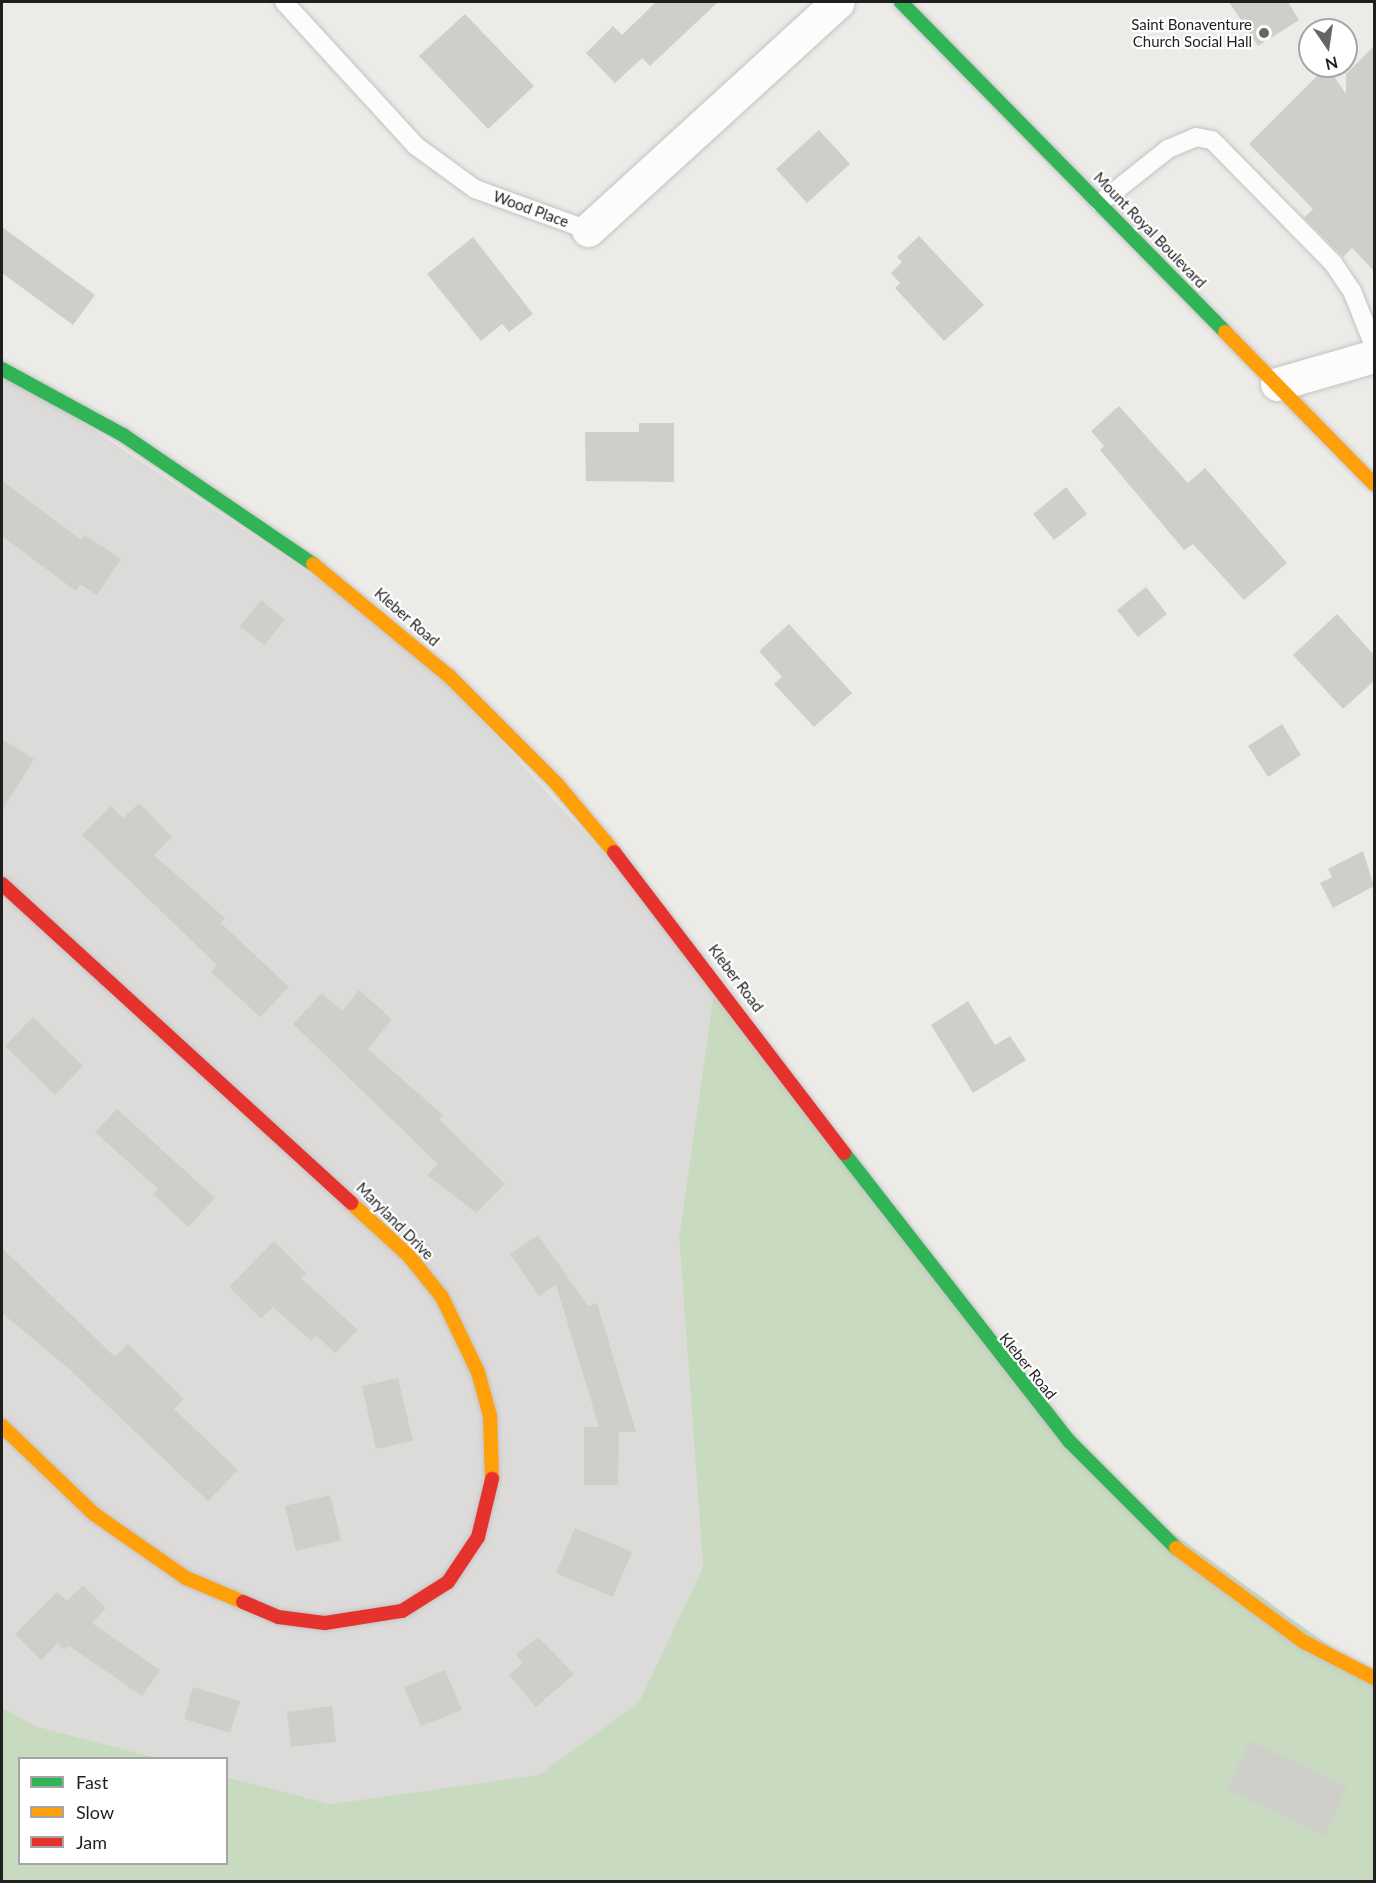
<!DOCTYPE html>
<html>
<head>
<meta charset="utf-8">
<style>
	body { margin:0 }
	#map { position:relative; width:1376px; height:1883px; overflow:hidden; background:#edebe8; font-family:Lato,sans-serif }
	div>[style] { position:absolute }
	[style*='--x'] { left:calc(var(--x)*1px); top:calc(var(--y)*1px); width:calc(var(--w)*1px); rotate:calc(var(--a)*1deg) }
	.residential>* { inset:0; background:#dcdbd9 }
	.forest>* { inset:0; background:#c8dabf }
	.building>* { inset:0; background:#d0cecb }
	.roads { filter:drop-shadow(0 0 2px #c4c3c2) drop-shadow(0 0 2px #c4c3c2) }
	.lane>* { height:18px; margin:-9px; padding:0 9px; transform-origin:9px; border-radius:9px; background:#fcfcfc }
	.street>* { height:33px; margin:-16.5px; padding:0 16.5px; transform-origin:16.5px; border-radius:16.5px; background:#fcfcfc }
	.fast>* { height:14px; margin:-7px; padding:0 7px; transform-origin:7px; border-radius:7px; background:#30b455 }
	.slow>* { height:14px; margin:-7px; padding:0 7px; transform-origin:7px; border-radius:7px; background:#ff9f0a }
	.jam>* { height:14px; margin:-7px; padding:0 7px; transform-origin:7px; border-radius:7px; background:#e5322d }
	.dots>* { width:16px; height:16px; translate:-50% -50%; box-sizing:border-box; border:3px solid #fff; border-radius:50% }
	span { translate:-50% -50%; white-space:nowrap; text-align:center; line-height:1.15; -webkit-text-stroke:4.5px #fff; paint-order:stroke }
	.poi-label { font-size:15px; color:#1f1f1f }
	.right { translate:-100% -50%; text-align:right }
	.street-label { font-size:15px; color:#1f1f1f }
	.frame { position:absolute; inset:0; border:3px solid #1f1f1f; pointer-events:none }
	.legend { position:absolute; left:18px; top:1757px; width:210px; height:108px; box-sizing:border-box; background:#fff; border:2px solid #a5a5a5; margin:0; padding:8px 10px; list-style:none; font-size:18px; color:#1f1f1f }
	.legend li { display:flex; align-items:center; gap:12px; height:30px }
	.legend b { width:30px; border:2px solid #a5a5a5 }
	.north { position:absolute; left:1298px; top:18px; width:60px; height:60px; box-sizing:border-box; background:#fff; border:2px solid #a5a5a5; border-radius:50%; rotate:167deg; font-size:16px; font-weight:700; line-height:24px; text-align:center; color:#1f1f1f }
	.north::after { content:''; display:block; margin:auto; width:21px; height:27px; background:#676665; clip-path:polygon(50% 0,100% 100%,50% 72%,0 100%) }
</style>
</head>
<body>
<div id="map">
	<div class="residential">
		<i style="clip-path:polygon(2px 369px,406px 638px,716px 977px,679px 1237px,703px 1567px,639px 1702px,540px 1775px,330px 1804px,227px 1777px,226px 1758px,158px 1758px,35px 1726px,2px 1707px)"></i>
	</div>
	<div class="forest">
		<i style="clip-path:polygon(716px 977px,1117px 1493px,1374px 1678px,1374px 1881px,2px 1881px,2px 1707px,35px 1726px,158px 1758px,20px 1758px,20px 1864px,226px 1864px,227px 1777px,330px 1804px,539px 1775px,639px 1702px,703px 1567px,679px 1237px)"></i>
	</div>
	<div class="building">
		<i style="clip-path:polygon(656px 2px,718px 2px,650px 66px,642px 58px,615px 83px,586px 53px,613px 26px,622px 35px)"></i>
		<i style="clip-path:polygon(1229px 2px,1288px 2px,1299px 20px,1258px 46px)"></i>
		<i style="clip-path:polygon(465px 14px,534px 86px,488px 129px,419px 56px)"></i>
		<i style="clip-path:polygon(1374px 46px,1374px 271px,1352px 248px,1343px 257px,1304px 218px,1313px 209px,1249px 144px,1327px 66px,1346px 94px,1346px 74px)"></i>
		<i style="clip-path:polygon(819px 130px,850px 164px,807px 203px,776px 169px)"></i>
		<i style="clip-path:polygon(2px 227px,95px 295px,73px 325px,2px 273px)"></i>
		<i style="clip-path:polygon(919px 236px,984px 305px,944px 341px,895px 288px,900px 283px,891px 273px,902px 262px,897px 257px)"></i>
		<i style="clip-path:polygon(473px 237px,533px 314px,509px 332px,502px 324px,481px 341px,427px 274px)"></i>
		<i style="clip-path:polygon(1119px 406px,1188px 483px,1205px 468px,1287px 563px,1244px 600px,1193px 544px,1184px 550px,1100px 450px,1104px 446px,1091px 431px)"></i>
		<i style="clip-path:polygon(639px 423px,674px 423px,674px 482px,586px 481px,585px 432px,639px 432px)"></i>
		<i style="clip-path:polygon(2px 481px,81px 540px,85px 535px,121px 559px,97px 595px,80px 584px,76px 591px,2px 536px)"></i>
		<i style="clip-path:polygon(1066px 487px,1087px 514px,1054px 540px,1033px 514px)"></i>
		<i style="clip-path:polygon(1146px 587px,1167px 614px,1138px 637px,1117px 610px)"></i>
		<i style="clip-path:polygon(261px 600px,285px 620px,264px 645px,240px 626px)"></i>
		<i style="clip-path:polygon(1337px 614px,1374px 655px,1374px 681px,1343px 709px,1293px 655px)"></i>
		<i style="clip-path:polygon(789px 624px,852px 693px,814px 727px,774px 684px,782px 677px,759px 651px)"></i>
		<i style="clip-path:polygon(1282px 724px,1301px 755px,1268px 777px,1248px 746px)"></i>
		<i style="clip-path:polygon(2px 739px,34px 759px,2px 811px)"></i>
		<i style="clip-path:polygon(139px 803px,172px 837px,154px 855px,225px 918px,221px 923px,289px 987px,260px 1017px,211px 972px,217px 965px,82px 835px,111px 806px,123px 818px)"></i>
		<i style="clip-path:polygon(1363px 851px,1374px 886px,1333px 908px,1320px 883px,1332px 877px,1328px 869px)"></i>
		<i style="clip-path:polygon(359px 990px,392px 1019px,368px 1049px,443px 1115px,439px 1119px,505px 1184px,476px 1213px,427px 1175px,438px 1164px,293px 1024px,322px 993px,342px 1011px)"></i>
		<i style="clip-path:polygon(968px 1001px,995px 1045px,1010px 1036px,1026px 1060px,973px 1093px,931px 1025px)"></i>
		<i style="clip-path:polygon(33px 1017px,83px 1066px,55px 1095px,5px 1046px)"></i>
		<i style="clip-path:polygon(117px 1109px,215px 1198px,188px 1227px,153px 1194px,158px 1189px,95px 1132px)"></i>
		<i style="clip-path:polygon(538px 1235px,588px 1306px,597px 1303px,636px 1432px,619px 1432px,618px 1485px,584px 1485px,584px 1427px,599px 1427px,556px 1285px,539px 1296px,510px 1254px)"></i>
		<i style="clip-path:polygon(274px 1241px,306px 1273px,301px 1278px,358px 1330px,335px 1353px,316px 1335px,311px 1341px,273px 1307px,261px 1319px,229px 1287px)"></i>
		<i style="clip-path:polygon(2px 1248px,115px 1357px,128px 1344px,184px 1399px,174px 1409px,238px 1470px,208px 1501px,68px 1368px,2px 1313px)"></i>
		<i style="clip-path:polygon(398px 1378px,413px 1441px,376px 1449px,362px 1386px)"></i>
		<i style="clip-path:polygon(330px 1495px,341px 1540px,296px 1551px,285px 1506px)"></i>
		<i style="clip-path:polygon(575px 1528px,632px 1552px,613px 1597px,556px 1573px)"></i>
		<i style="clip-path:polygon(83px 1585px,106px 1608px,92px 1623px,160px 1670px,142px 1696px,69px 1646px,64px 1650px,58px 1643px,41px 1660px,15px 1634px,57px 1592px,67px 1601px)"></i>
		<i style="clip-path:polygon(538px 1637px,574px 1674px,536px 1707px,509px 1675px,523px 1663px,516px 1655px)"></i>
		<i style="clip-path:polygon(445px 1670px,462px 1710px,421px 1726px,404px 1687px)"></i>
		<i style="clip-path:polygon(193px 1687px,240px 1701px,230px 1733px,184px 1719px)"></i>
		<i style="clip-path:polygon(332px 1706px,336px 1742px,291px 1747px,287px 1712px)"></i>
		<i style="clip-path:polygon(1250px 1741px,1347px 1787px,1324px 1836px,1227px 1789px)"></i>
	</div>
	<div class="roads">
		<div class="lane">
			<i style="--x:284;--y:2;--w:195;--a:47.5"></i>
			<i style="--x:416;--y:146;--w:73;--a:36.1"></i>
			<i style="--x:475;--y:189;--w:120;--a:19.9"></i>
			<i style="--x:1100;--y:203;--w:87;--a:-38.5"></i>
			<i style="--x:1168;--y:149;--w:30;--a:-23"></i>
			<i style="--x:1196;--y:137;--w:16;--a:11"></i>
			<i style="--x:1212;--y:140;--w:173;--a:45.5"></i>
			<i style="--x:1333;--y:263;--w:34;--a:56"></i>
			<i style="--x:1352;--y:291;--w:59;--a:68.2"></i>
		</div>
		<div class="street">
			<i style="--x:588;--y:230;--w:338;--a:-42.4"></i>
			<i style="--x:1277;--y:384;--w:101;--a:-16.1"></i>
		</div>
		<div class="fast">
			<i style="--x:901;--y:2;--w:462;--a:45.5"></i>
			<i style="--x:2;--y:369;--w:138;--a:28.6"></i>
			<i style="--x:123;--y:435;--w:230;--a:34.2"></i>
			<i style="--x:844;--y:1153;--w:367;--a:52"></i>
			<i style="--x:1070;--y:1442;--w:150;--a:45"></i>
		</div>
		<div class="slow">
			<i style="--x:1225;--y:332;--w:213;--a:45.6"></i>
			<i style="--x:313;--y:564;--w:176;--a:39.5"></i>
			<i style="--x:449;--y:676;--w:153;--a:45"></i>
			<i style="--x:557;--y:784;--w:89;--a:50"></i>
			<i style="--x:351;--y:1203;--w:79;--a:42.4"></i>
			<i style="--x:409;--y:1256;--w:53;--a:51.2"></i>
			<i style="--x:442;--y:1297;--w:83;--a:64.4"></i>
			<i style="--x:478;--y:1372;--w:46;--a:74.7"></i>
			<i style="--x:490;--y:1416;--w:63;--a:88.2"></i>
			<i style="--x:2;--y:1426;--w:127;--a:43.7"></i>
			<i style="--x:94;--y:1514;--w:112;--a:34.8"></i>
			<i style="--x:186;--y:1578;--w:62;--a:22.8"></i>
			<i style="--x:1176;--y:1548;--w:159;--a:36.3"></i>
			<i style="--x:1304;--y:1642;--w:79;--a:27.2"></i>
		</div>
		<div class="jam">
			<i style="--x:614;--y:852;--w:379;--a:52.6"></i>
			<i style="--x:2;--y:884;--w:473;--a:42.4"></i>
			<i style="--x:243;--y:1602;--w:38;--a:23"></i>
			<i style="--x:278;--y:1617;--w:47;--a:7.3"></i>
			<i style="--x:325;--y:1623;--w:78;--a:-8.9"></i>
			<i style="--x:402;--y:1611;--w:54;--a:-32.2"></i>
			<i style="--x:448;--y:1582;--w:54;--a:-56.3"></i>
			<i style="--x:478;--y:1537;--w:60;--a:-76.4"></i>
		</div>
	</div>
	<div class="dots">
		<i style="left:1264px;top:33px;background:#676665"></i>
	</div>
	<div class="poi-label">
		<span class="right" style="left:1252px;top:33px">Saint Bonaventure<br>Church Social Hall</span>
	</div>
	<div class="street-label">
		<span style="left:531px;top:209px;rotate:20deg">Wood Place</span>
		<span style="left:1150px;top:230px;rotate:46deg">Mount Royal Boulevard</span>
		<span style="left:407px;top:617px;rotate:41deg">Kleber Road</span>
		<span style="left:736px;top:978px;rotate:53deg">Kleber Road</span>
		<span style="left:395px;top:1221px;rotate:45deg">Maryland Drive</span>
		<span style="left:1028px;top:1366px;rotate:51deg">Kleber Road</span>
	</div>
	<div class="frame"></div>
	<ul class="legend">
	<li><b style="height:8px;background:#30b455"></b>Fast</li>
	<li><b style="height:8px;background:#ff9f0a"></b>Slow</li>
	<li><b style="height:8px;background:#e5322d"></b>Jam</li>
	</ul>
	<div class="north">N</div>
</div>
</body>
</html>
